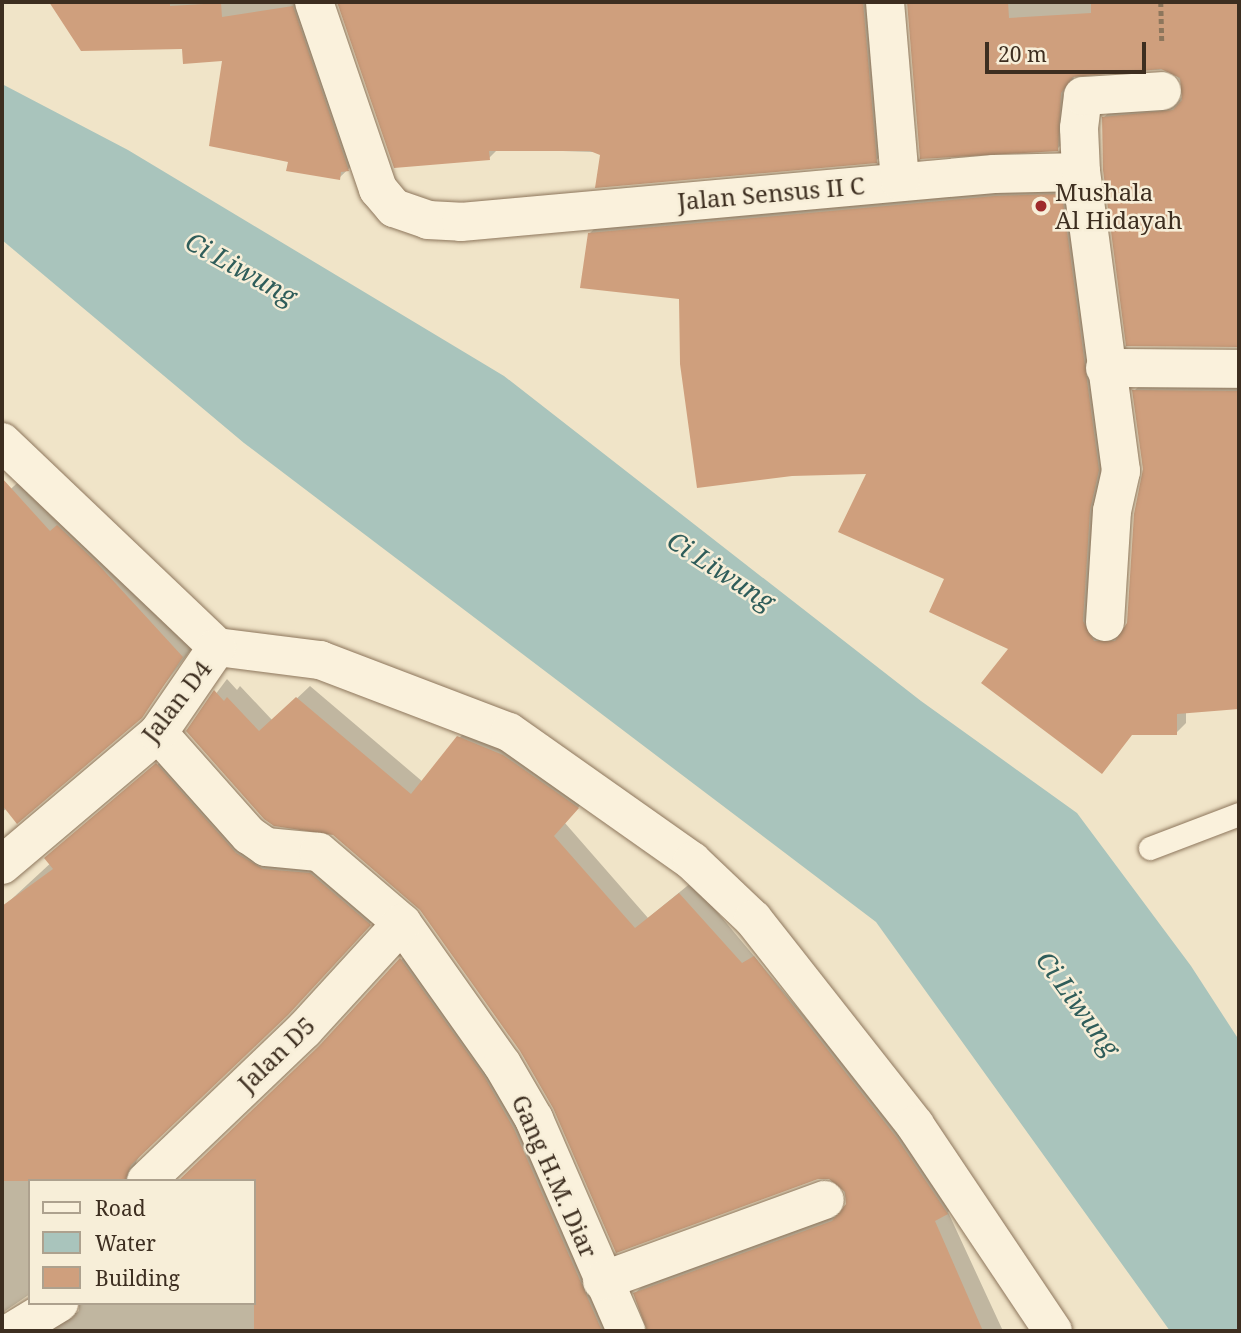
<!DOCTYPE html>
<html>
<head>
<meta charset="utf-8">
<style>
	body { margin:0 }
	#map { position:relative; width:1241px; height:1333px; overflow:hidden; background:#f0e4c8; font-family:"Noto Serif",serif }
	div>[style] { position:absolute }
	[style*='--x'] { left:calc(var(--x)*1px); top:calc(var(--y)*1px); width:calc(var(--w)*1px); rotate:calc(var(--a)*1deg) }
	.water>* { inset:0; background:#a9c4bc }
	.shadow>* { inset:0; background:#0003 }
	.building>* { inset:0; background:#cf9f7d }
	.path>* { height:4.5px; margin-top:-2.25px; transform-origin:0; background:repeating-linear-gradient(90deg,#8d765c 0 5px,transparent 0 8.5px) }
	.roads { filter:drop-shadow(0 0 2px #8d765c) drop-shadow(0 0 2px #8d765c) }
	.service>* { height:23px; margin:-11.5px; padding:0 11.5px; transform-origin:11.5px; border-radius:11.5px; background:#faf1dc }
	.minor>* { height:38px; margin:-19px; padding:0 19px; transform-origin:19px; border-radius:19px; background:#faf1dc }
	.dots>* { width:19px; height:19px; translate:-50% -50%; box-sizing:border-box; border:4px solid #f7eed8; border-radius:50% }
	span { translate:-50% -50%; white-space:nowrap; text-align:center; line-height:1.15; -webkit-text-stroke:5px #f7eed8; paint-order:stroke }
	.poi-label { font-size:24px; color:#3d2e20 }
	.left { translate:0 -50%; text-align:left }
	.street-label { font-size:24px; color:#3d2e20 }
	.water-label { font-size:26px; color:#2f5d5a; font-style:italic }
	.frame { position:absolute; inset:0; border:4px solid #3d2e20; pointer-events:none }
	.legend { position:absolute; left:28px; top:1179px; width:228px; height:126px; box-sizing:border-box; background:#f7eed8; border:2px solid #ada18e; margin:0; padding:9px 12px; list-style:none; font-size:21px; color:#3d2e20 }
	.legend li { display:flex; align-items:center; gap:14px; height:35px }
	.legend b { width:35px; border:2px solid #ada18e }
	.scale { position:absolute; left:985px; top:42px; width:161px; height:32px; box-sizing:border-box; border:4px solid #3d2e20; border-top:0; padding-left:9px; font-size:21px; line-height:24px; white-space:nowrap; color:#3d2e20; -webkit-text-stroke:5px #f7eed8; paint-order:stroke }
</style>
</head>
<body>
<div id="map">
	<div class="water">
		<i style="clip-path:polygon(2px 84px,128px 150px,504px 376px,921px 701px,1077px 813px,1191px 966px,1239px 1040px,1239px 1331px,1170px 1331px,876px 922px,244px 443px,2px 240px)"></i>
	</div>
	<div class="shadow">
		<i style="clip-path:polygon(51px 2px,303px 2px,358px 160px,339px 178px,290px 161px,224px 59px,183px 47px,82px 49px)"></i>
		<i style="clip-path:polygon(339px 2px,441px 2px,458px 93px,499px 88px,493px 2px,873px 2px,885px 151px,876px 161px,498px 149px,489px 158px,395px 166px)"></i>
		<i style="clip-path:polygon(909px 2px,1239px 2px,1239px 345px,1128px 345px,1104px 117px,1114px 108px,1180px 100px,1186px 89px,1172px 69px,1074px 75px,1067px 139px,1057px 149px,922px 157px)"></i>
		<i style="clip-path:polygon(1071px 185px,1108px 459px,1092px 611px,1123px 633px,1129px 624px,1144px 475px,1134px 391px,1144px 381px,1239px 382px,1239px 707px,1186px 711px,1186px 723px,1176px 733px,1010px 648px,946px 578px,868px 472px,681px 297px,590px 233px,600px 223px)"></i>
		<i style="clip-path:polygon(26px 475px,197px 642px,147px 707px,2px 812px,2px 497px)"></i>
		<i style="clip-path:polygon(227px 679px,237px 690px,240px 686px,273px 721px,310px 686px,423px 782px,471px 724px,589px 795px,565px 823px,648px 918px,692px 882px,959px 1201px,948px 1212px,1003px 1331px,649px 1331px,635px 1293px,648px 1281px,844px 1210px,848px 1205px,841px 1182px,554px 1107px,521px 1050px,421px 909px,333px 833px,188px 731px)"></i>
		<i style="clip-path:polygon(170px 753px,248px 841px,323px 862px,381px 912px,300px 1000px,142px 1152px,136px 1162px,141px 1181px,30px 1181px,30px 1294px,5px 1311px,2px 1331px,2px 908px)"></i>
		<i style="clip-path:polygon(413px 947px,495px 1064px,621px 1331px,49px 1331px,79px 1311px,79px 1303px,254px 1303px,254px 1181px,325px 1042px)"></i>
	</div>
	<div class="building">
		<i style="clip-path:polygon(49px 2px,170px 2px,170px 6px,221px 3px,222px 17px,293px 6px,349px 171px,341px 172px,340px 180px,286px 171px,288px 162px,209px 146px,222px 61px,183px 64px,182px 49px,81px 51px)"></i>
		<i style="clip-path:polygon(337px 2px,863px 2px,877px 163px,595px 188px,600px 155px,590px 151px,489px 151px,490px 160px,394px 168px)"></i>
		<i style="clip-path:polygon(907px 2px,1008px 2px,1009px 18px,1091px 13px,1091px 2px,1239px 2px,1239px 347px,1126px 346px,1103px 170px,1102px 117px,1173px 110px,1182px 100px,1180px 78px,1161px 69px,1073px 77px,1061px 93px,1058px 151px,920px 159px)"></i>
		<i style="clip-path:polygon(1062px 194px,1099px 470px,1090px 510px,1083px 621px,1094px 641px,1115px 641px,1127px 623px,1134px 514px,1143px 469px,1132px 390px,1239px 391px,1239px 709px,1177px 714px,1177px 735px,1132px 735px,1102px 774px,981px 683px,1008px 649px,929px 612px,944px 579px,838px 532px,866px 474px,792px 476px,697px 488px,680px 364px,679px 299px,580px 288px,588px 233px,995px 196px)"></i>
		<i style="clip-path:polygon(2px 478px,50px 531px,57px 525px,95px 561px,183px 657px,142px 718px,17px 824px,2px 805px)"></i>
		<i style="clip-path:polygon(214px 690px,224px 701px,227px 697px,259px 731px,296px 697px,411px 794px,457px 736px,503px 755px,579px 808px,554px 836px,635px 928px,679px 893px,742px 963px,754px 956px,897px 1138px,948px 1214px,935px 1221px,983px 1331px,647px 1331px,633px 1293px,832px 1221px,846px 1204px,845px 1192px,829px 1179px,818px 1179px,616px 1253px,553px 1108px,520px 1051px,420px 910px,333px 835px,274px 826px,264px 819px,186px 731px)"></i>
		<i style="clip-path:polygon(156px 763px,236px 853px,263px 869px,310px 873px,371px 925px,288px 1015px,131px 1165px,125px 1181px,2px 1181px,2px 906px,53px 869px,44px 858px)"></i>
		<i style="clip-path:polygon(400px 958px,484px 1076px,514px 1129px,602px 1331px,254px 1331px,254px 1181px,178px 1181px,319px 1046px)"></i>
	</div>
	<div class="path">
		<i style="--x:1161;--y:2;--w:41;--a:88.6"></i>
	</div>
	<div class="roads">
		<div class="service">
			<i style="--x:1150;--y:848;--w:95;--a:-20.9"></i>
		</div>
		<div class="minor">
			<i style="--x:314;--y:2;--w:198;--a:71.1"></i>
			<i style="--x:378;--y:189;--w:25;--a:50"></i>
			<i style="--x:394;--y:208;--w:36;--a:19"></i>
			<i style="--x:428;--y:220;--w:33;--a:3"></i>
			<i style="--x:461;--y:222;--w:535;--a:-5.15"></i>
			<i style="--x:994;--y:174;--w:87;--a:-1.3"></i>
			<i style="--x:885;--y:2;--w:180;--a:85.2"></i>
			<i style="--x:1105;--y:368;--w:134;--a:0.4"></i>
			<i style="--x:2;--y:442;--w:297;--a:43.6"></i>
			<i style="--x:1105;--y:622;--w:111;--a:-86.4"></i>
			<i style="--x:1112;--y:511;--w:41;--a:-77.3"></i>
			<i style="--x:1121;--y:471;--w:302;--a:-97.6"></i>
			<i style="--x:1081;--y:172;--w:44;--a:-92.6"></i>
			<i style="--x:1079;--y:128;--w:32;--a:-83"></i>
			<i style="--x:1083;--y:96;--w:79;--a:-3.6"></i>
			<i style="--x:217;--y:647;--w:104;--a:7.2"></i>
			<i style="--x:320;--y:660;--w:202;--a:20.9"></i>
			<i style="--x:509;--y:732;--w:224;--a:35.2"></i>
			<i style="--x:692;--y:861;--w:84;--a:43.6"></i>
			<i style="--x:753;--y:919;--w:262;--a:51.8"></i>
			<i style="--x:915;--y:1125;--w:248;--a:56.2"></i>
			<i style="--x:158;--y:733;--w:137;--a:48.3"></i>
			<i style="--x:249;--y:835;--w:21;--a:35"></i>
			<i style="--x:266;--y:847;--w:53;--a:5.4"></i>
			<i style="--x:319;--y:852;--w:109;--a:40.5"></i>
			<i style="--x:402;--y:923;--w:173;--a:54.7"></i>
			<i style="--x:502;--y:1064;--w:64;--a:59.8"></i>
			<i style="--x:534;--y:1119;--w:231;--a:66.5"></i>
			<i style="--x:2;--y:865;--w:204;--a:-40.2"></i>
			<i style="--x:158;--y:733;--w:104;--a:-55.5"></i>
			<i style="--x:146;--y:1181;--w:219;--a:-43.7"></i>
			<i style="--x:304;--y:1030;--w:145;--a:-47.5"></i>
			<i style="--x:602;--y:1281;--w:237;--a:-20"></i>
			<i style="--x:13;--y:1331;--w:54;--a:-31.3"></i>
		</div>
	</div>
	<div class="dots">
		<i style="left:1041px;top:206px;background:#9e2a2b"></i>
	</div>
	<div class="poi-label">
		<span class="left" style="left:1055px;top:206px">Mushala<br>Al Hidayah</span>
	</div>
	<div class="street-label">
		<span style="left:771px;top:193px;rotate:-5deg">Jalan Sensus II C</span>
		<span style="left:176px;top:701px;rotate:-52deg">Jalan D4</span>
		<span style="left:276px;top:1054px;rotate:-44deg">Jalan D5</span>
		<span style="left:555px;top:1176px;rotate:66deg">Gang H.M. Diar</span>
	</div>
	<div class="water-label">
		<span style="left:241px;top:269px;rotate:29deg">Ci Liwung</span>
		<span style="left:721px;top:571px;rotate:33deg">Ci Liwung</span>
		<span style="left:1078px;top:1004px;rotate:54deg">Ci Liwung</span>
	</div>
	<div class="frame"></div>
	<ul class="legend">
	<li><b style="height:9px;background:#faf1dc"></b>Road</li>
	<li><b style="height:19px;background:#a9c4bc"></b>Water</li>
	<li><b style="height:19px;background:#cf9f7d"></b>Building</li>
	</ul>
	<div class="scale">20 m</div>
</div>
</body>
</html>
